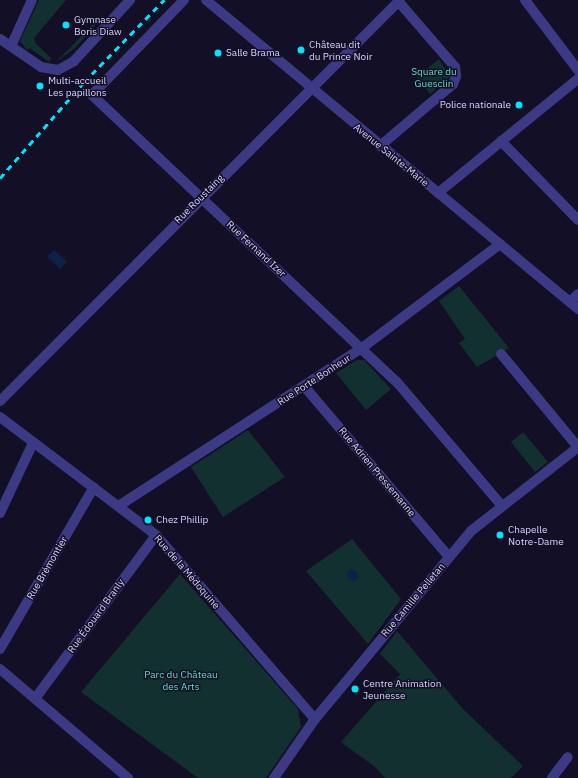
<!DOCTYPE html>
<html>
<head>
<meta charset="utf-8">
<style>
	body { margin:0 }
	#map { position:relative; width:578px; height:778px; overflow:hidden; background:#130f26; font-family:"IBM Plex Sans",sans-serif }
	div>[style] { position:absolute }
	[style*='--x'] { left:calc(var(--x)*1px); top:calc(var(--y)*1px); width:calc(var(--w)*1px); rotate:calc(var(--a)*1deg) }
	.green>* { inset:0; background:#12302f }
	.water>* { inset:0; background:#0c2248 }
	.round { border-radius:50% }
	.minor>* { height:10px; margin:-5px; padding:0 5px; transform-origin:5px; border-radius:5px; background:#3d3a85 }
	.rail>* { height:3px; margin-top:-1.5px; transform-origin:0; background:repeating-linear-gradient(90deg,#00e5ff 0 6px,transparent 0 11px) }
	.dots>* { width:11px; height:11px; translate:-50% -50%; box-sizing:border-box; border:2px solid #130f26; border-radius:50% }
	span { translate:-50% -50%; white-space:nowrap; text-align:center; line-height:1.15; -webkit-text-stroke:3px #130f26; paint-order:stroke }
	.poi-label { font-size:10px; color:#d9d4ff }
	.left { translate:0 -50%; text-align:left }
	.right { translate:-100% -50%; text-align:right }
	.park-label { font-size:10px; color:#5fe0c0 }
	.street-label { font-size:10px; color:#d9d4ff }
</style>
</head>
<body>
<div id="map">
	<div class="green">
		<i style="clip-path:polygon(39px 0,66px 0,34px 38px,36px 44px,51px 58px,49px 62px,30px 48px,27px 50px,20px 41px)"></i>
		<i style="clip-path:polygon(101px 16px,102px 18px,75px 48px,56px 62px)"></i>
		<i style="clip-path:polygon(439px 59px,450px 77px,430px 94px,417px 77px)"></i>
		<i style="clip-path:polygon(459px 286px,509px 348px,477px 367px,459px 343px,465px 339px,439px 301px)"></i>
		<i style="clip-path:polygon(357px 360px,364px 360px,391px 389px,366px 410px,336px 373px)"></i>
		<i style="clip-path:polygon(248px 430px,285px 477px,223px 517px,191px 467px)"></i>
		<i style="clip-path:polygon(523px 432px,548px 462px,535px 472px,511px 442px)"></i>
		<i style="clip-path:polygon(352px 539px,401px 599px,368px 644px,306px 571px)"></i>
		<i style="clip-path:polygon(180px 574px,298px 709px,301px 727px,266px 778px,198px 778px,81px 692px)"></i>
		<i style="clip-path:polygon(397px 631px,463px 709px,523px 766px,511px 778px,385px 778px,375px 767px,341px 742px,400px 674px,380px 654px)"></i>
	</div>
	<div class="water">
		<i style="clip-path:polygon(54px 250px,67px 262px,60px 269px,47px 257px)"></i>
		<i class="round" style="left:346.5px;top:569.5px;width:11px;height:11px"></i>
	</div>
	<div class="minor">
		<i style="--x:184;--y:0;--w:132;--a:134.1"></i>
		<i style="--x:92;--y:95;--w:417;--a:43.3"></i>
		<i style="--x:396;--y:381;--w:164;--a:49.7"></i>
		<i style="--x:206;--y:0;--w:484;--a:39.7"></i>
		<i style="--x:525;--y:0;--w:88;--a:52.9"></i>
		<i style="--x:0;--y:39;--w:50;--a:34.3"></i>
		<i style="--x:41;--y:67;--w:17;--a:10"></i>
		<i style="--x:58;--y:70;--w:18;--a:-29"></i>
		<i style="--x:74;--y:61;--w:83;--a:-47.4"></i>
		<i style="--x:12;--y:44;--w:48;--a:-65.6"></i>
		<i style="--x:501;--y:141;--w:110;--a:45.7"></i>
		<i style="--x:380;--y:146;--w:96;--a:-40.3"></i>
		<i style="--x:453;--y:84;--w:9;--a:-69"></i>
		<i style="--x:456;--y:76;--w:9;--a:-96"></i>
		<i style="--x:455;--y:67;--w:87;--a:-130.8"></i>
		<i style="--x:438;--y:193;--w:181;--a:-39.2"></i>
		<i style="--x:570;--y:302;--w:11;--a:-45"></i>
		<i style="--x:501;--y:354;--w:121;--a:50.4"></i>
		<i style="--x:304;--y:386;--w:224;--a:49.7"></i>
		<i style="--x:0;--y:401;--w:566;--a:-45.07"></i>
		<i style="--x:0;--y:417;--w:196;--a:37.1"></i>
		<i style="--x:156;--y:535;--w:243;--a:49.2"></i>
		<i style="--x:120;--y:505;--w:288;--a:-33"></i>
		<i style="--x:362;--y:348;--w:173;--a:-37"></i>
		<i style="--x:0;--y:513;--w:77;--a:-64.8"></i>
		<i style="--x:0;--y:649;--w:187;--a:-59.9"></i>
		<i style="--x:0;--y:669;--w:168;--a:40.4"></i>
		<i style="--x:37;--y:696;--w:200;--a:-53.5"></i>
		<i style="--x:274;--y:778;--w:72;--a:-55.2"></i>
		<i style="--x:315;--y:719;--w:244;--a:-50.3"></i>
		<i style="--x:471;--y:531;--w:136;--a:-38.1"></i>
		<i style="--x:552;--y:778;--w:26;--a:-53"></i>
	</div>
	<div class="rail">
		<i style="--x:0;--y:178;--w:128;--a:-48.8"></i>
		<i style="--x:84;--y:82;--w:115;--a:-45.7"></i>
	</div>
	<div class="dots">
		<i style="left:66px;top:25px;background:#00e5ff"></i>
		<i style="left:301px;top:50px;background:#00e5ff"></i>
		<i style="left:218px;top:53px;background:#00e5ff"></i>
		<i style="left:40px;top:86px;background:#00e5ff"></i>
		<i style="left:519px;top:105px;background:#00e5ff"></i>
		<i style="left:148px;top:520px;background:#00e5ff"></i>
		<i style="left:500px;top:535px;background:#00e5ff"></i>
		<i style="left:355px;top:689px;background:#00e5ff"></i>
	</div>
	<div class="poi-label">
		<span class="left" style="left:74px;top:25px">Gymnase<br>Boris Diaw</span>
		<span class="left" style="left:309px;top:50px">Château dit<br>du Prince Noir</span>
		<span class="left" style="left:226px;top:53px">Salle Brama</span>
		<span class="left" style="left:48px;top:86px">Multi-accueil<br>Les papillons</span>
		<span class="right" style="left:511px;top:105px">Police nationale</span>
		<span class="left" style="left:156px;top:520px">Chez Phillip</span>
		<span class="left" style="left:508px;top:535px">Chapelle<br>Notre-Dame</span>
		<span class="left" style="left:363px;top:689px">Centre Animation<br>Jeunesse</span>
	</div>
	<div class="park-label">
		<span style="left:434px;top:77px">Square du<br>Guesclin</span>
		<span style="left:181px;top:680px">Parc du Château<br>des Arts</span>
	</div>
	<div class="street-label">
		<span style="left:391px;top:155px;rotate:39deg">Avenue Sainte-Marie</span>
		<span style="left:199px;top:199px;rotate:-45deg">Rue Roustaing</span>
		<span style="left:256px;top:249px;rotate:43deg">Rue Fernand Izer</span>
		<span style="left:314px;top:380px;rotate:-33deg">Rue Porte Bonheur</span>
		<span style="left:377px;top:472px;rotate:50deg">Rue Adrien Pressemanne</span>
		<span style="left:47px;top:568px;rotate:-60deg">Rue Brémontier</span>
		<span style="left:187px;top:572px;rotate:49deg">Rue de la Médoquine</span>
		<span style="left:413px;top:600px;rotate:-50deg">Rue Camille Pelletan</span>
		<span style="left:96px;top:616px;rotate:-54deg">Rue Édouard Branly</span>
	</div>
</div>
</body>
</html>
